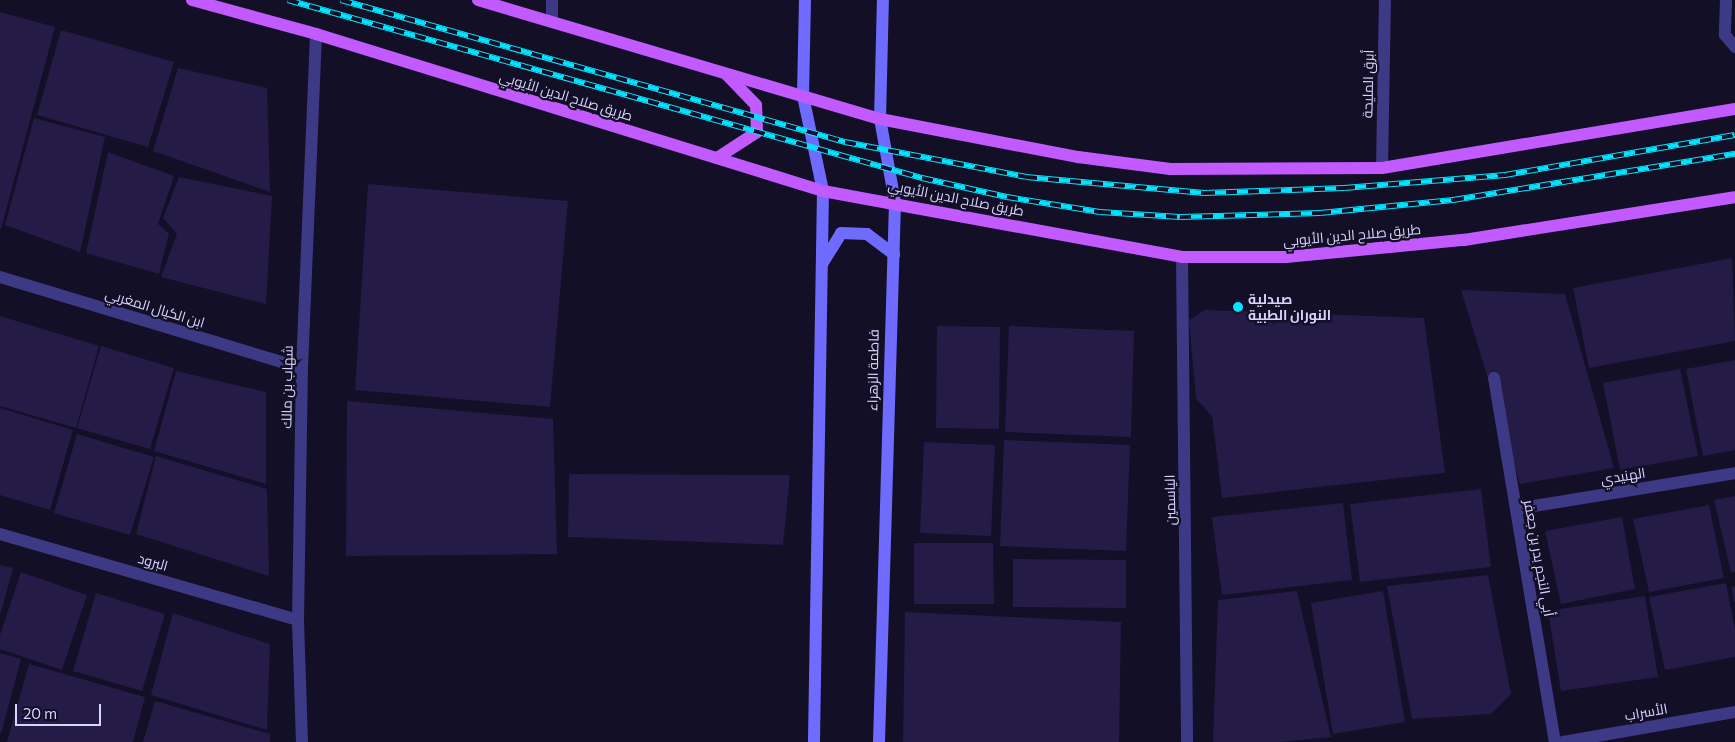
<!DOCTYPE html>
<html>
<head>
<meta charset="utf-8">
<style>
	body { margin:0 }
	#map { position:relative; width:1735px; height:742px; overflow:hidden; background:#130f26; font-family:Commissioner,Cairo,sans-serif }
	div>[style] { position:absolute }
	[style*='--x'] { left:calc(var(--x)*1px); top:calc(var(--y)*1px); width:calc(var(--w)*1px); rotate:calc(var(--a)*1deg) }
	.building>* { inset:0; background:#241b47 }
	.street>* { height:12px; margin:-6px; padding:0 6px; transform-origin:6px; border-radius:6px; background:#3d3a85 }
	.secondary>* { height:12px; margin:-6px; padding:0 6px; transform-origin:6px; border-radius:6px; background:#6f6bff }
	.primary>* { height:12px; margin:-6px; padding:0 6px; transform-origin:6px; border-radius:6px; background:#c25bff }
	.rail>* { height:5.5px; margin-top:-2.75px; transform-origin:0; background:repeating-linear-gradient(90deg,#130f26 0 11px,#00e5ff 0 22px); box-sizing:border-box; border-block:1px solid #00e5ff }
	.dots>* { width:14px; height:14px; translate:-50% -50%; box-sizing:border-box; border:2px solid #130f26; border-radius:50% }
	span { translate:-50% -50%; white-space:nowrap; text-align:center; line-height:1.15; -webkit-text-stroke:4.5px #130f26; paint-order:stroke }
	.street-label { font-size:14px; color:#d9d4ff }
	.poi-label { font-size:14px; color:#d9d4ff; font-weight:700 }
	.left { translate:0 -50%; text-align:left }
	.scale { position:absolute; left:15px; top:704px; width:86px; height:22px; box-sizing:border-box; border:2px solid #d9d4ff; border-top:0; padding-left:6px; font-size:15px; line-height:18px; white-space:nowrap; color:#d9d4ff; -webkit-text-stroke:4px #130f26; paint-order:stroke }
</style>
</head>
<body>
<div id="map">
	<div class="building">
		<i style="clip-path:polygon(0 12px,55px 27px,1px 229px,0 229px)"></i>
		<i style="clip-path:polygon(61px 30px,174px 62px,148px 147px,37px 115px)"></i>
		<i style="clip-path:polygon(178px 68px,267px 88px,270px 192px,153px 151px)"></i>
		<i style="clip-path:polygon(34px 118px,105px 137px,80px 252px,5px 225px)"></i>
		<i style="clip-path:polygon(108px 152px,174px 176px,158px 224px,169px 233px,159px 274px,86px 253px)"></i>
		<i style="clip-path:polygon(179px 177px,272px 196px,266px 304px,161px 277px,177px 234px,163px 218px)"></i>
		<i style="clip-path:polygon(368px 184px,568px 201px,550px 407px,355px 390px)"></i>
		<i style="clip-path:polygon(1732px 258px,1735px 341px,1589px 368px,1573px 288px)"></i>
		<i style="clip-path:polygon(1461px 290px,1565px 294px,1614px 468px,1520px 484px)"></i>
		<i style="clip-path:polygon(1205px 310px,1424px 318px,1445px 473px,1222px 498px,1212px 416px,1196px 399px,1189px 320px)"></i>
		<i style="clip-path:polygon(0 316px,99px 346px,76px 428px,0 406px)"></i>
		<i style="clip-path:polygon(937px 326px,1000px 327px,999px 429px,936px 428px)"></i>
		<i style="clip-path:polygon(1009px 326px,1134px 331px,1131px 437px,1005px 432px)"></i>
		<i style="clip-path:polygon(101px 346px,174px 368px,150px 449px,77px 428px)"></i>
		<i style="clip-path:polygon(1735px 360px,1735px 450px,1703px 456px,1686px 369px)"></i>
		<i style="clip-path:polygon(1680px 369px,1698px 456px,1620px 470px,1603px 383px)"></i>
		<i style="clip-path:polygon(176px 371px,266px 392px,266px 484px,154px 451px)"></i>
		<i style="clip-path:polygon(347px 401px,553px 419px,557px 554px,346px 556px)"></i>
		<i style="clip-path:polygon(0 408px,73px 430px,50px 510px,0 495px)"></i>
		<i style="clip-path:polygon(77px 434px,154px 457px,130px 535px,54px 513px)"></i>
		<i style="clip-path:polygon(1004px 440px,1130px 445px,1126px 551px,1000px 546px)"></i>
		<i style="clip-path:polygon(924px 442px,995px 445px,991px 536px,920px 533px)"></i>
		<i style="clip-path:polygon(156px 456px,267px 489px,269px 576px,136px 534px)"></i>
		<i style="clip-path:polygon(569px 474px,790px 475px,783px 545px,568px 537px)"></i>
		<i style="clip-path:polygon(1481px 489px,1491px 567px,1360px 582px,1350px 504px)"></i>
		<i style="clip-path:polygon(1735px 496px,1735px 572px,1731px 573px,1714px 500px)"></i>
		<i style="clip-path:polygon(1343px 503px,1352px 580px,1222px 595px,1212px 517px)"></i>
		<i style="clip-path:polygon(1709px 505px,1724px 578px,1649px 592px,1633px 519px)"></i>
		<i style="clip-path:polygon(1622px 517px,1635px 589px,1561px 604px,1545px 531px)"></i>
		<i style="clip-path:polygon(914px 543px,993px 543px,994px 604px,914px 604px)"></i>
		<i style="clip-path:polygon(1013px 559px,1126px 560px,1126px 608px,1013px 607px)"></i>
		<i style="clip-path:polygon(0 565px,13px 568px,1px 612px,0 612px)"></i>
		<i style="clip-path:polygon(21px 572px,87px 595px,62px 670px,0 649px,0 635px)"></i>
		<i style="clip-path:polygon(1488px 575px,1511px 694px,1491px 714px,1412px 719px,1387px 586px)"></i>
		<i style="clip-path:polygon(1726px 583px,1735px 630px,1735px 657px,1665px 670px,1649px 597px)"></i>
		<i style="clip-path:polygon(1735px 586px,1735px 601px,1734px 601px,1731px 587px)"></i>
		<i style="clip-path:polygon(1297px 591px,1331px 737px,1279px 742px,1213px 742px,1218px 600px)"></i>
		<i style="clip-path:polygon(1383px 591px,1405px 722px,1333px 734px,1311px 603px)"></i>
		<i style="clip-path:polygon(96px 593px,165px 614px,142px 691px,73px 671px)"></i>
		<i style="clip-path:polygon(1645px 596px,1658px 677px,1561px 691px,1548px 611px)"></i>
		<i style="clip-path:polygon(905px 612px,1121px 622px,1119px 742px,903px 742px)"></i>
		<i style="clip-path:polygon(173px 613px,270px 644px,267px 730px,151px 695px)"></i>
		<i style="clip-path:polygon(0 653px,21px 659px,1px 734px,0 733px)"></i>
		<i style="clip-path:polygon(29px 664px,145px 697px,133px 742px,7px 742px)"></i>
		<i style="clip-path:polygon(155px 701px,270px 734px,270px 742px,143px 742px)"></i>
	</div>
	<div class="street">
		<i style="--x:1726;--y:0;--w:35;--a:92"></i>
		<i style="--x:1725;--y:35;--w:16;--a:50"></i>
		<i style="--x:552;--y:22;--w:22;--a:-90"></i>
		<i style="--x:1382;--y:168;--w:168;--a:-89"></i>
		<i style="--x:1182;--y:257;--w:485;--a:89.4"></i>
		<i style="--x:0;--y:277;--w:315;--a:16.8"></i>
		<i style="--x:1494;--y:378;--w:369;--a:80.5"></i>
		<i style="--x:1516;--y:509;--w:222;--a:-9.3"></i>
		<i style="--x:0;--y:534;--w:310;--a:16.1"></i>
		<i style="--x:302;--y:742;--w:122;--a:-91.9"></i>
		<i style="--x:298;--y:620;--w:252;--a:-89.1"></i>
		<i style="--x:302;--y:368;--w:334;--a:-87.6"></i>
		<i style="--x:1563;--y:742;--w:175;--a:-9.9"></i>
	</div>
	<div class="secondary">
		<i style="--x:805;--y:0;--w:96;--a:91.2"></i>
		<i style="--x:803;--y:96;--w:97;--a:78.1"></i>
		<i style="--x:823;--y:191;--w:551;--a:90.94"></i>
		<i style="--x:822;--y:264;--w:36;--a:-58"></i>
		<i style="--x:841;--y:233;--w:26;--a:2"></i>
		<i style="--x:867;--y:234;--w:34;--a:37"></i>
		<i style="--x:879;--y:742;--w:540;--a:-88.3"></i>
		<i style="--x:895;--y:202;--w:84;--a:-100.2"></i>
		<i style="--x:880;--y:119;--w:119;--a:-88.6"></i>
	</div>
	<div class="primary">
		<i style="--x:192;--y:0;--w:129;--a:15.3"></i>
		<i style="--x:316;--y:34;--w:531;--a:17.21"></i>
		<i style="--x:823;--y:191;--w:365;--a:10.4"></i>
		<i style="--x:1182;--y:257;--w:104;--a:0"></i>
		<i style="--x:1286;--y:257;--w:179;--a:-5.5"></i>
		<i style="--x:1464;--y:240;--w:274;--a:-9"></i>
		<i style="--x:478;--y:0;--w:419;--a:16.5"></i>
		<i style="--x:880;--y:119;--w:202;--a:10.9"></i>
		<i style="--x:1078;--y:157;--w:93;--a:7.4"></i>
		<i style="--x:1170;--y:169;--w:212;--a:-0.3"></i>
		<i style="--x:1382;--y:168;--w:358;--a:-9.5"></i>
		<i style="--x:717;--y:158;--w:48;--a:-33"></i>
		<i style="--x:757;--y:132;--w:27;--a:-92"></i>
		<i style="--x:756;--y:105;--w:43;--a:-134.1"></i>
	</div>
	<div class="rail">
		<i style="--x:288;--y:0;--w:659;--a:15.68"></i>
		<i style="--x:922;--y:178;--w:87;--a:12.6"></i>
		<i style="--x:1007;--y:197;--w:94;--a:9.2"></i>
		<i style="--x:1100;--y:212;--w:80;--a:3.6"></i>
		<i style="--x:1180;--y:217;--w:140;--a:-1.6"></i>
		<i style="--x:1320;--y:213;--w:134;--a:-5.6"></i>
		<i style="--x:1453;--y:200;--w:286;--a:-9.3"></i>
		<i style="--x:341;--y:0;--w:524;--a:15.73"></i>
		<i style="--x:845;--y:142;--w:184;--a:10.9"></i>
		<i style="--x:1026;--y:177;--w:179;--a:5.1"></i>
		<i style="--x:1204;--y:193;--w:140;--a:-2"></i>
		<i style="--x:1344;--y:188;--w:162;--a:-4.6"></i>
		<i style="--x:1505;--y:175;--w:233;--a:-9.9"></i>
	</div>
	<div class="dots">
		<i style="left:1238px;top:307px;background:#00e5ff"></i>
	</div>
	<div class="street-label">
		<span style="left:1368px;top:84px;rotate:-89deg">أبرق المليحة</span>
		<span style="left:566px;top:96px;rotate:17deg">طريق صلاح الدين الأيوبي</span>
		<span style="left:956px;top:198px;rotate:11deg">طريق صلاح الدين الأيوبي</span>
		<span style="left:1352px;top:235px;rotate:-5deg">طريق صلاح الدين الأيوبي</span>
		<span style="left:155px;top:308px;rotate:17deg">ابن الكيال المغربي</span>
		<span style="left:873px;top:370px;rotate:-89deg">فاطمة الزهراء</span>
		<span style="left:287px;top:387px;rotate:-89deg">شهاب بن مالك</span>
		<span style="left:1623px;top:476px;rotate:-9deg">الهنيدي</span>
		<span style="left:1170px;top:500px;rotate:-91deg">الياسمين</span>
		<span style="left:1539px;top:558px;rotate:80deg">أبي النجم بدر بن جعفر</span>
		<span style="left:153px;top:562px;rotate:16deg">البرود</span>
		<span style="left:1646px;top:712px;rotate:-10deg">الأسراب</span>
	</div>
	<div class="poi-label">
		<span class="left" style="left:1248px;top:307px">صيدلية<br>النوران الطبية</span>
	</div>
	<div class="scale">20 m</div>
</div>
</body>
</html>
